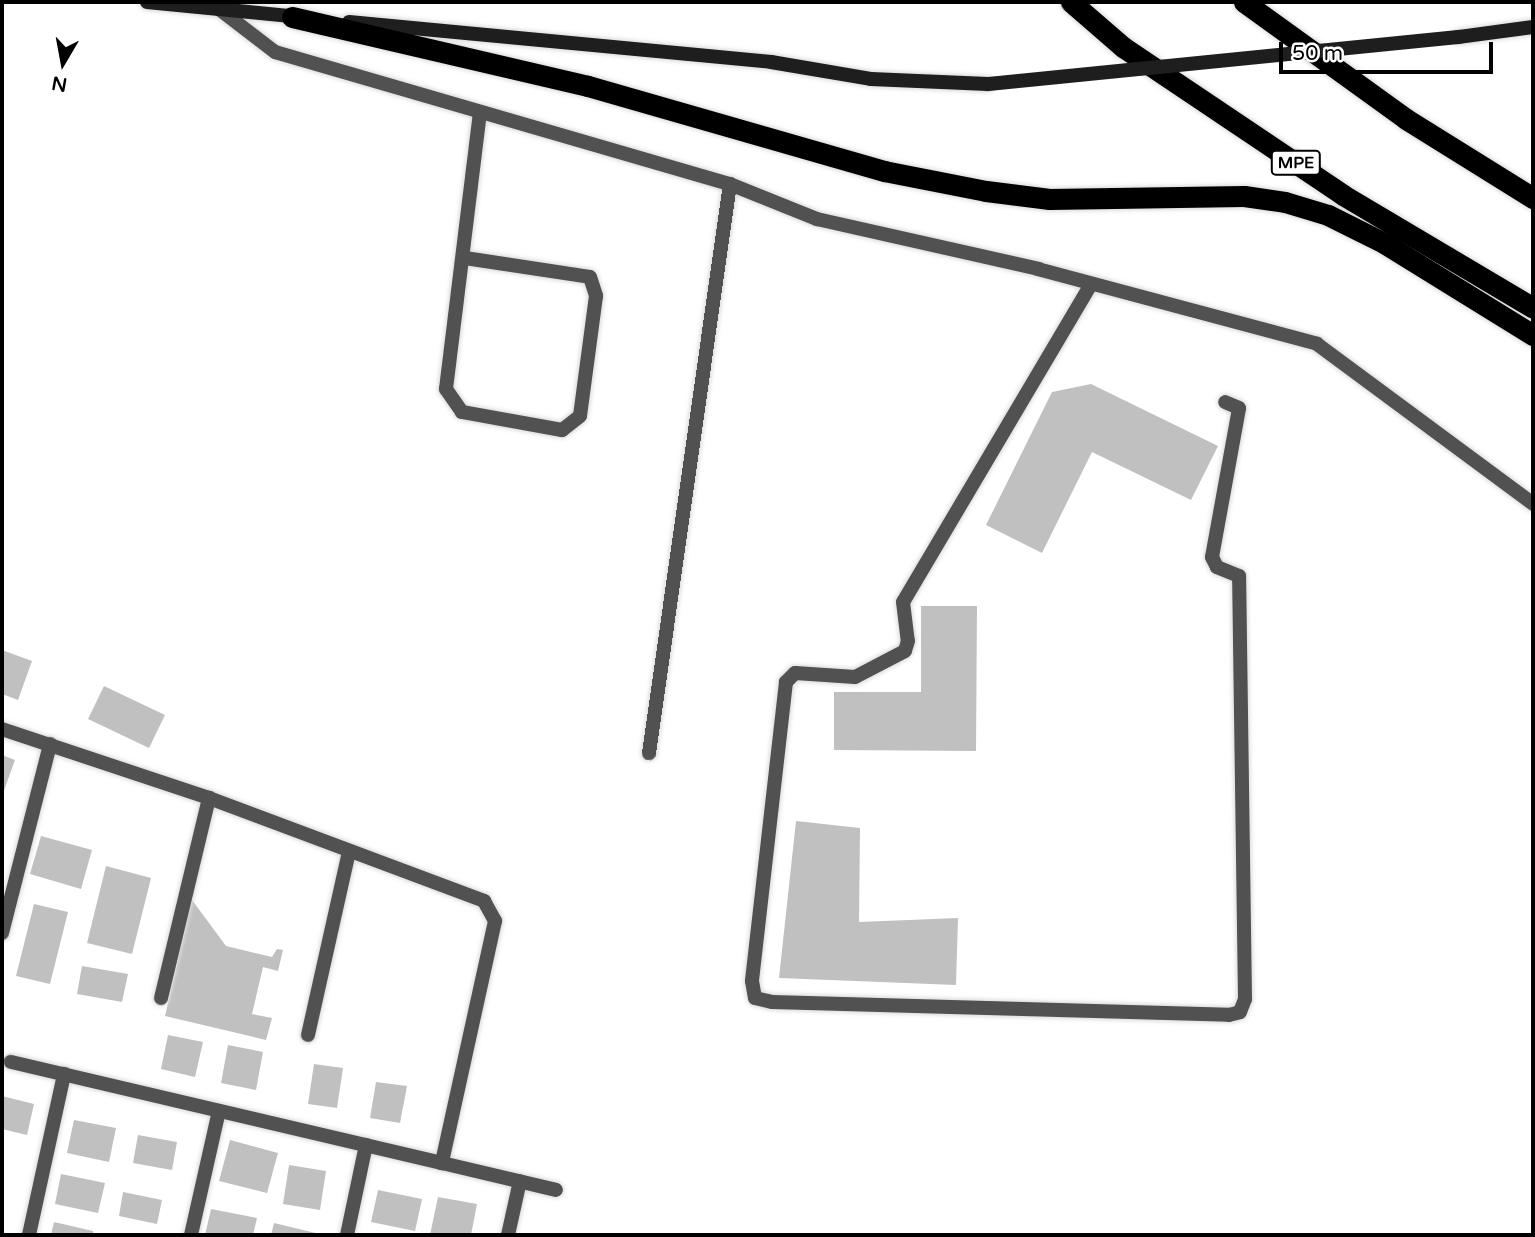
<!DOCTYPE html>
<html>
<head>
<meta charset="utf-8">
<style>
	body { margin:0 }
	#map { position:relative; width:1535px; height:1237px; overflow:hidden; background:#fff; font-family:"Varela Round",sans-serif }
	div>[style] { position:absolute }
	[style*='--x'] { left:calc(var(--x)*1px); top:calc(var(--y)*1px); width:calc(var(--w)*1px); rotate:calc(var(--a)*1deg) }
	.building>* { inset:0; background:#c0c0c0 }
	.roads { filter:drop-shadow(0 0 2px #dbdbdb) drop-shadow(0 0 2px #dbdbdb) }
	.street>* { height:14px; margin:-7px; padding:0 7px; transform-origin:7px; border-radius:7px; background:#515151 }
	.secondary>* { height:14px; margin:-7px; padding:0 7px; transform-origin:7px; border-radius:7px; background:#1e1e1e }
	.highway>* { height:21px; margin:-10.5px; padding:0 10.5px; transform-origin:10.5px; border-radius:10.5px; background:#000 }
	.secondary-bridge>* { height:14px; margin:-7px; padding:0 7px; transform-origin:7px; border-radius:7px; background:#1e1e1e }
	span { translate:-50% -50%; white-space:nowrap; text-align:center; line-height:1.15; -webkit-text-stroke:5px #fff; paint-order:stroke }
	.shield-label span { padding:2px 5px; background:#fff; border:2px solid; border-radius:5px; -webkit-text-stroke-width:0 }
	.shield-label { font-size:16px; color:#000; font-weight:700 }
	.frame { position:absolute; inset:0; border:4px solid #000; pointer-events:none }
	.north { position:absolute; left:28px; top:28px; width:70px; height:70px; -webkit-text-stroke:5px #fff; paint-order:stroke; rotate:190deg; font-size:19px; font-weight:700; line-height:28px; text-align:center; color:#000 }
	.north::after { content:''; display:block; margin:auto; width:24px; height:32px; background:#000; clip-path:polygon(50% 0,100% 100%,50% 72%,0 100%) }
	.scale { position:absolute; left:1279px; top:42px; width:214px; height:32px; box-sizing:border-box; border:4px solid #000; border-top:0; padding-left:9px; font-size:21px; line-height:24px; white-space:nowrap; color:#000; -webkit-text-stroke:5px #fff; paint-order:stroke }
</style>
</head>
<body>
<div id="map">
	<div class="building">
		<i style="clip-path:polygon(1091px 384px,1218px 446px,1191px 500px,1092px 452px,1042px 553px,986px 525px,1052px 392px)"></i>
		<i style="clip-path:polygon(921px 606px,977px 606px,976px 751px,834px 750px,834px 692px,921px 692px)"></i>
		<i style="clip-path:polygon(2px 650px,32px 661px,18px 700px,2px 694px)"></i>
		<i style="clip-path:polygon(104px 686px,165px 715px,149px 748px,88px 719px)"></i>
		<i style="clip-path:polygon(2px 755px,15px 760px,2px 796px)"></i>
		<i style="clip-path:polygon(796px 821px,860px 828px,859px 922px,958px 918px,956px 985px,779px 978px)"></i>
		<i style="clip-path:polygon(41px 836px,92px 850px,81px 889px,30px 874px)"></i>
		<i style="clip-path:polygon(106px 866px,151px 878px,132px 954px,87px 943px)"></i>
		<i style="clip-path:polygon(192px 900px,226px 946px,272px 957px,277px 949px,283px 950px,278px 971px,263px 967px,252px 1014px,272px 1018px,266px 1040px,165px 1016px)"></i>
		<i style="clip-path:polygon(34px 904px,68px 912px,50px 984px,16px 976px)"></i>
		<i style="clip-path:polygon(82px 966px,128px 974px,122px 1002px,77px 994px)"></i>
		<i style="clip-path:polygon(168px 1035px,203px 1042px,195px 1077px,161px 1069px)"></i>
		<i style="clip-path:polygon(228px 1045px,263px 1052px,256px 1090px,221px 1083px)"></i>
		<i style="clip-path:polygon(314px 1064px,343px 1068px,337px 1108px,308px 1104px)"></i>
		<i style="clip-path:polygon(376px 1082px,407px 1086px,400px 1123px,370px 1118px)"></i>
		<i style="clip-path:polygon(2px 1096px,34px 1104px,27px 1135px,2px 1129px)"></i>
		<i style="clip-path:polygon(74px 1120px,116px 1128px,109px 1162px,67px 1153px)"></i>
		<i style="clip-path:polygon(138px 1135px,177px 1142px,172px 1170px,133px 1163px)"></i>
		<i style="clip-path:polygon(230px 1140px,278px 1153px,267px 1193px,219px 1181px)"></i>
		<i style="clip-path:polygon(289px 1165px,326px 1171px,320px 1210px,283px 1204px)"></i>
		<i style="clip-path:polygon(61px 1174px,105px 1183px,98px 1213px,55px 1204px)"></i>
		<i style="clip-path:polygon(378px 1190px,422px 1199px,415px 1231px,371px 1222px)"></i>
		<i style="clip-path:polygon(123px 1192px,162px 1200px,157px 1224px,119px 1216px)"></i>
		<i style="clip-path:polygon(438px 1197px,477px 1204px,471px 1235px,430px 1235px)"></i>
		<i style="clip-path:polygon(211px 1209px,257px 1218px,253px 1235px,205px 1235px)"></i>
		<i style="clip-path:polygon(54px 1222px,93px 1231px,93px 1235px,51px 1235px)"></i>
		<i style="clip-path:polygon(274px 1223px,320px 1234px,320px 1235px,271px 1235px)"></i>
	</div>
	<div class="roads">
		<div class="street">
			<i style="--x:219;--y:9;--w:71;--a:37.5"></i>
			<i style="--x:275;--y:52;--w:474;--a:16.2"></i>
			<i style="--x:730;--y:184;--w:575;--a:98.1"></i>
			<i style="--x:730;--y:184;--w:94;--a:21.9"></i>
			<i style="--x:817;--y:219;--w:227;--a:12.7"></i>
			<i style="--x:1038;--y:269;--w:289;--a:15"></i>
			<i style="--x:1317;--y:344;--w:269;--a:36.5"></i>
			<i style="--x:465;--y:258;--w:126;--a:8.6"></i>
			<i style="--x:590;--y:277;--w:20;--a:72"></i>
			<i style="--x:596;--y:296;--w:121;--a:97.6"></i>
			<i style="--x:580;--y:416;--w:23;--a:142"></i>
			<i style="--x:562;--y:430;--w:102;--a:-169.8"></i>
			<i style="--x:462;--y:412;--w:28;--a:-125"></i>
			<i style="--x:446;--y:389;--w:279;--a:-83"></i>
			<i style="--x:1090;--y:286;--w:367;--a:120.6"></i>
			<i style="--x:903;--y:602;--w:39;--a:83"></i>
			<i style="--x:908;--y:641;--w:10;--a:107"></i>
			<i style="--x:905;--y:651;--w:56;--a:152.5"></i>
			<i style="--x:855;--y:677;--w:60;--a:-176.2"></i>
			<i style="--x:795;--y:673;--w:13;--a:135"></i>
			<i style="--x:786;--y:682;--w:301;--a:96.5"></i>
			<i style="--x:752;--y:981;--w:17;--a:80"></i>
			<i style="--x:755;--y:998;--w:17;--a:13"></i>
			<i style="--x:772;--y:1002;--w:457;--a:1.6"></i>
			<i style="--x:1229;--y:1015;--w:11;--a:-15"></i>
			<i style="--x:1240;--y:1012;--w:14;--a:-69"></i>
			<i style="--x:1245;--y:999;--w:423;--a:-90.8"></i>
			<i style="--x:1239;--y:576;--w:24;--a:-158"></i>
			<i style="--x:1217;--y:567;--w:11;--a:-117"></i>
			<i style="--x:1212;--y:557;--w:151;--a:-79.7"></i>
			<i style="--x:1239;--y:408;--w:15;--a:-157"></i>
			<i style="--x:2;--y:729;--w:218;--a:18.4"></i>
			<i style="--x:209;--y:798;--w:294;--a:20.5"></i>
			<i style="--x:484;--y:901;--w:23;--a:61"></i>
			<i style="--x:495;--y:921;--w:248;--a:102.4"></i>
			<i style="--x:442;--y:1163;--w:443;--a:-166.8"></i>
			<i style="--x:2;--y:933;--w:195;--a:-75.7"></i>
			<i style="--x:161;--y:998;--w:206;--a:-76.5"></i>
			<i style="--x:308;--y:1035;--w:188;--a:-77.4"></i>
			<i style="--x:442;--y:1163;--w:117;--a:13.3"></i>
			<i style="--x:29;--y:1235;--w:165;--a:-77.7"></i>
			<i style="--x:191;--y:1235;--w:127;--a:-77.3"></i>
			<i style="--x:347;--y:1235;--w:92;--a:-78.1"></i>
			<i style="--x:508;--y:1235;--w:55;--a:-77.5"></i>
		</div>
		<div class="secondary">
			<i style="--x:147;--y:2;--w:155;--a:5.6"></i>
			<i style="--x:349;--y:22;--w:424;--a:5.4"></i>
			<i style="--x:771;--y:62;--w:101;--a:9.6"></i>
			<i style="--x:871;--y:79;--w:117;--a:2.4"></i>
			<i style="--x:1459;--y:37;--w:75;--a:-7.7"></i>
		</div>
		<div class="highway">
			<i style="--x:1071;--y:2;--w:69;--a:40.9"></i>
			<i style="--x:1123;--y:47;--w:265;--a:33.9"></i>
			<i style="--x:1343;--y:195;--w:221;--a:30.7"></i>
			<i style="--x:1244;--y:2;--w:200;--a:35.8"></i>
			<i style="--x:1406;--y:119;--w:150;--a:31.9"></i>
			<i style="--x:292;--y:17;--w:304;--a:13.1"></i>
			<i style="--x:588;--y:86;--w:308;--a:16"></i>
			<i style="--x:884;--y:171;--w:104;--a:11.1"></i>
			<i style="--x:986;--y:191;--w:64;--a:7.2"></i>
			<i style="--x:1049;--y:199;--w:195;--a:-0.9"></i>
			<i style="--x:1244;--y:196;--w:41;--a:8.3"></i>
			<i style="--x:1285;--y:202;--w:45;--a:16.8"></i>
			<i style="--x:1328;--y:215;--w:63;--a:26.6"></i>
			<i style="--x:1384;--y:243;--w:175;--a:31.7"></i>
		</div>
	</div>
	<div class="secondary-bridge">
		<i style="--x:988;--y:84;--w:473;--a:-5.7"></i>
	</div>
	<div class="shield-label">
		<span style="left:1296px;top:163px">MPE</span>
	</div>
	<div class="frame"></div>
	<div class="north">N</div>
	<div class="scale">50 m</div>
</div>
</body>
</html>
